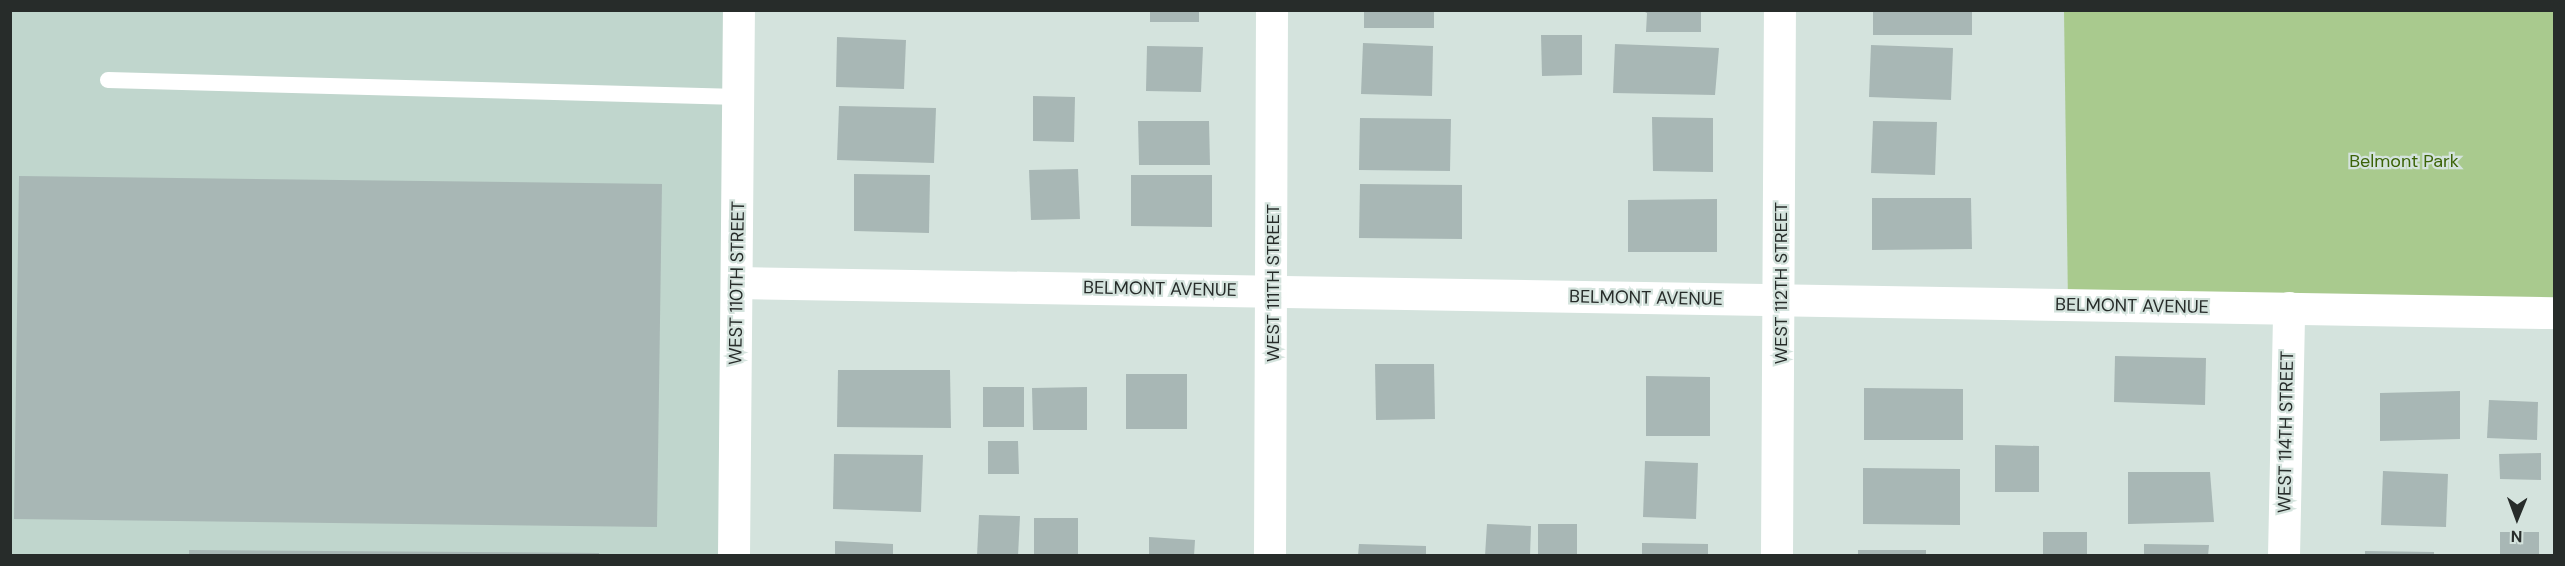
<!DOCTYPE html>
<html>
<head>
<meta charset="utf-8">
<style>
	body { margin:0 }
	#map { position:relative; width:2565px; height:566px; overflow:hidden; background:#d4e3dd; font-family:"DM Sans",sans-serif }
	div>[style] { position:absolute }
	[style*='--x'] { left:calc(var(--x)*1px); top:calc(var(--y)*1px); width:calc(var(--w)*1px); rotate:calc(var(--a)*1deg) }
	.built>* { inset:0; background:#c0d6cd }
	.green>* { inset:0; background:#a9ca8e }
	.building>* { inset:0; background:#a8b7b5 }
	.lane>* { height:16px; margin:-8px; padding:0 8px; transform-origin:8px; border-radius:8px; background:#fff }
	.street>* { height:32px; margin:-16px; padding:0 16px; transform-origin:16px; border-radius:16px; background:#fff }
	span { translate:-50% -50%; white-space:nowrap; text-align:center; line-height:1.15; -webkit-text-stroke:4.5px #d4e3dd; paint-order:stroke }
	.park-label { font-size:18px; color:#3b6307 }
	.street-label { font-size:18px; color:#272c2a }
	.frame { position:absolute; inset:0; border:12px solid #272c2a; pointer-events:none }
	.north { position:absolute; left:2487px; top:488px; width:60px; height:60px; -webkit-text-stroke:4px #d4e3dd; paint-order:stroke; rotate:181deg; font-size:16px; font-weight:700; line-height:24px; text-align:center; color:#272c2a }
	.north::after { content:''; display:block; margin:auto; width:21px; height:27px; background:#272c2a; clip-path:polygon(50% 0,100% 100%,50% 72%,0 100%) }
</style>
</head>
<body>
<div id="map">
	<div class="built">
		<i style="clip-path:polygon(10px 11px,739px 11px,734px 555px,11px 555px)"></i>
	</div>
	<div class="green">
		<i style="clip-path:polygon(2064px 11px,2554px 11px,2554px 313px,2068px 304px)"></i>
	</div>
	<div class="building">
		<i style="clip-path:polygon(1150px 10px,1199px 10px,1199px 22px,1150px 22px)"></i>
		<i style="clip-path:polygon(1364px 10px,1434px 10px,1434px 28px,1364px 28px)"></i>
		<i style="clip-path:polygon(1641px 10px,1701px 10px,1701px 32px,1646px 32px,1647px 13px)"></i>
		<i style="clip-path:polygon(1873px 10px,1972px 10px,1972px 35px,1873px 35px)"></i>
		<i style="clip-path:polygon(1541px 35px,1582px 35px,1582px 75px,1542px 76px)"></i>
		<i style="clip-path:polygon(837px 37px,906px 40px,904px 89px,836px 87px)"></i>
		<i style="clip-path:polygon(1363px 43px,1433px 46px,1432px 96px,1361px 94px)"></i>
		<i style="clip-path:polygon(1615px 44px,1719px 48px,1715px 95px,1613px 93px)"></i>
		<i style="clip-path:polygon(1871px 45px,1953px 48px,1951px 100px,1869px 97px)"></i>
		<i style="clip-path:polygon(1147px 46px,1203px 47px,1201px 92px,1146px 91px)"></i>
		<i style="clip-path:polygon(1033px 96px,1075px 97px,1074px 142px,1033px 141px)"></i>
		<i style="clip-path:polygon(839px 106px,936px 108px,934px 163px,837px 160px)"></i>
		<i style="clip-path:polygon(1652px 117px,1713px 118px,1713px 172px,1653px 171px)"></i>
		<i style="clip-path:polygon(1360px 118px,1451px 119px,1450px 171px,1359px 170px)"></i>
		<i style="clip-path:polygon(1138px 121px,1209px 121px,1210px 165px,1139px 165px)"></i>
		<i style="clip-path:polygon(1873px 121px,1937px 122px,1935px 175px,1871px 173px)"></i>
		<i style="clip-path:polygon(1078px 169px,1080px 219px,1031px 220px,1029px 170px)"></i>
		<i style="clip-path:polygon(854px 174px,930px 175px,929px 233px,854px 231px)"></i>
		<i style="clip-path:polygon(1131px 175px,1212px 175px,1212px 227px,1131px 226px)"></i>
		<i style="clip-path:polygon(19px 176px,662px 184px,657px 527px,14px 519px)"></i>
		<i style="clip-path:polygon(1360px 184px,1462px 185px,1462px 239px,1359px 238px)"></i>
		<i style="clip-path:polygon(1872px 198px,1971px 198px,1972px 249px,1872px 250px)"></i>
		<i style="clip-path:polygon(1717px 199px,1717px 252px,1628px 252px,1628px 200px)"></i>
		<i style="clip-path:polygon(2115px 356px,2206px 358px,2205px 405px,2114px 402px)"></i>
		<i style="clip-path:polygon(1375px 364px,1434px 364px,1435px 419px,1376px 420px)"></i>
		<i style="clip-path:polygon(838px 370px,950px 370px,951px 428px,837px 427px)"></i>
		<i style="clip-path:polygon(1126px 374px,1187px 374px,1187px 429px,1126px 429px)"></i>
		<i style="clip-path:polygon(1646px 376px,1710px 377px,1710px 436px,1646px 436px)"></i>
		<i style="clip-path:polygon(983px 387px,1024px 387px,1024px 427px,983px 427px)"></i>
		<i style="clip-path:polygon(1087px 387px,1087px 430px,1033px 430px,1032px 388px)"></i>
		<i style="clip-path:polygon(1864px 388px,1963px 389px,1963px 440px,1864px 440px)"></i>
		<i style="clip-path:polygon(2460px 391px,2460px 439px,2380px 441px,2380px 393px)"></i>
		<i style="clip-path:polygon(2489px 400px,2538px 402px,2537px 440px,2487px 438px)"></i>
		<i style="clip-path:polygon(988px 441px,1018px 441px,1019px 474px,988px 474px)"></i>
		<i style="clip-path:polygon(1995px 445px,2039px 446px,2039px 492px,1995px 492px)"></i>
		<i style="clip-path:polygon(2541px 453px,2541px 480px,2500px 479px,2499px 454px)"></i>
		<i style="clip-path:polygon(834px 454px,923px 455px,921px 512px,833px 509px)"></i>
		<i style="clip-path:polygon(1645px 461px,1698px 463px,1696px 519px,1643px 517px)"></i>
		<i style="clip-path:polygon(1863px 468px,1960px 469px,1960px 525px,1863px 524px)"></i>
		<i style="clip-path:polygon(2383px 471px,2448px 474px,2446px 527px,2381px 525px)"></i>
		<i style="clip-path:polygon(2128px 472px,2210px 472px,2214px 522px,2128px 524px)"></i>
		<i style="clip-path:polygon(979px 515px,1020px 516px,1018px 556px,977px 556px)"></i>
		<i style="clip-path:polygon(1034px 518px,1078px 518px,1078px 556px,1034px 556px)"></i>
		<i style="clip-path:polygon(1487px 524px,1531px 526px,1530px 556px,1485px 556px)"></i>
		<i style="clip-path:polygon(1538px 524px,1577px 524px,1577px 556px,1538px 556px)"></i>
		<i style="clip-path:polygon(2043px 532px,2087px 532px,2087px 556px,2043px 556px)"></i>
		<i style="clip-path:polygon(2500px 532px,2539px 532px,2539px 556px,2500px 556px)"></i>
		<i style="clip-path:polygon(1149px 537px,1195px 540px,1194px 556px,1149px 556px)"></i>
		<i style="clip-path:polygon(835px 541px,893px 544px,893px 556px,835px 556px)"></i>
		<i style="clip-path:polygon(1642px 543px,1708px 544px,1708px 556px,1642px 556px)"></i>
		<i style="clip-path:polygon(1359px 544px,1426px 546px,1426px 556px,1358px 556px)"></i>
		<i style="clip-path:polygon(2144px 544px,2209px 545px,2208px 556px,2144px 556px)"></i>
		<i style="clip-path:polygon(189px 550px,599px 553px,599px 556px,189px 556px)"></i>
		<i style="clip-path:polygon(1858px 550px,1926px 550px,1926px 556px,1858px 556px)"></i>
		<i style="clip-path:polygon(2365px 551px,2434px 552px,2434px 556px,2365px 556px)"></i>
	</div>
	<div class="lane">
		<i style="--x:108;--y:80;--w:631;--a:1.54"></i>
	</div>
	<div class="street">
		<i style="--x:737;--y:283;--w:1817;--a:0.95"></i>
		<i style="--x:734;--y:556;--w:546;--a:-89.48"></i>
		<i style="--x:1270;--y:556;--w:546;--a:-89.79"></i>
		<i style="--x:1777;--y:556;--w:546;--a:-89.69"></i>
		<i style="--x:2284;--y:556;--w:248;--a:-88.8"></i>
	</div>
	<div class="park-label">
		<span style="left:2404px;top:161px">Belmont Park</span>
	</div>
	<div class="street-label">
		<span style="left:737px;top:283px;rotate:-89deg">WEST 110TH STREET</span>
		<span style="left:1273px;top:283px;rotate:-90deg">WEST 111TH STREET</span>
		<span style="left:1781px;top:283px;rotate:-90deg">WEST 112TH STREET</span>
		<span style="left:1160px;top:289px;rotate:1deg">BELMONT AVENUE</span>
		<span style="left:1646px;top:298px;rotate:1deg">BELMONT AVENUE</span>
		<span style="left:2132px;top:306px;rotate:1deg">BELMONT AVENUE</span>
		<span style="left:2286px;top:432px;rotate:-89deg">WEST 114TH STREET</span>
	</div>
	<div class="frame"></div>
	<div class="north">N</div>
</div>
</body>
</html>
